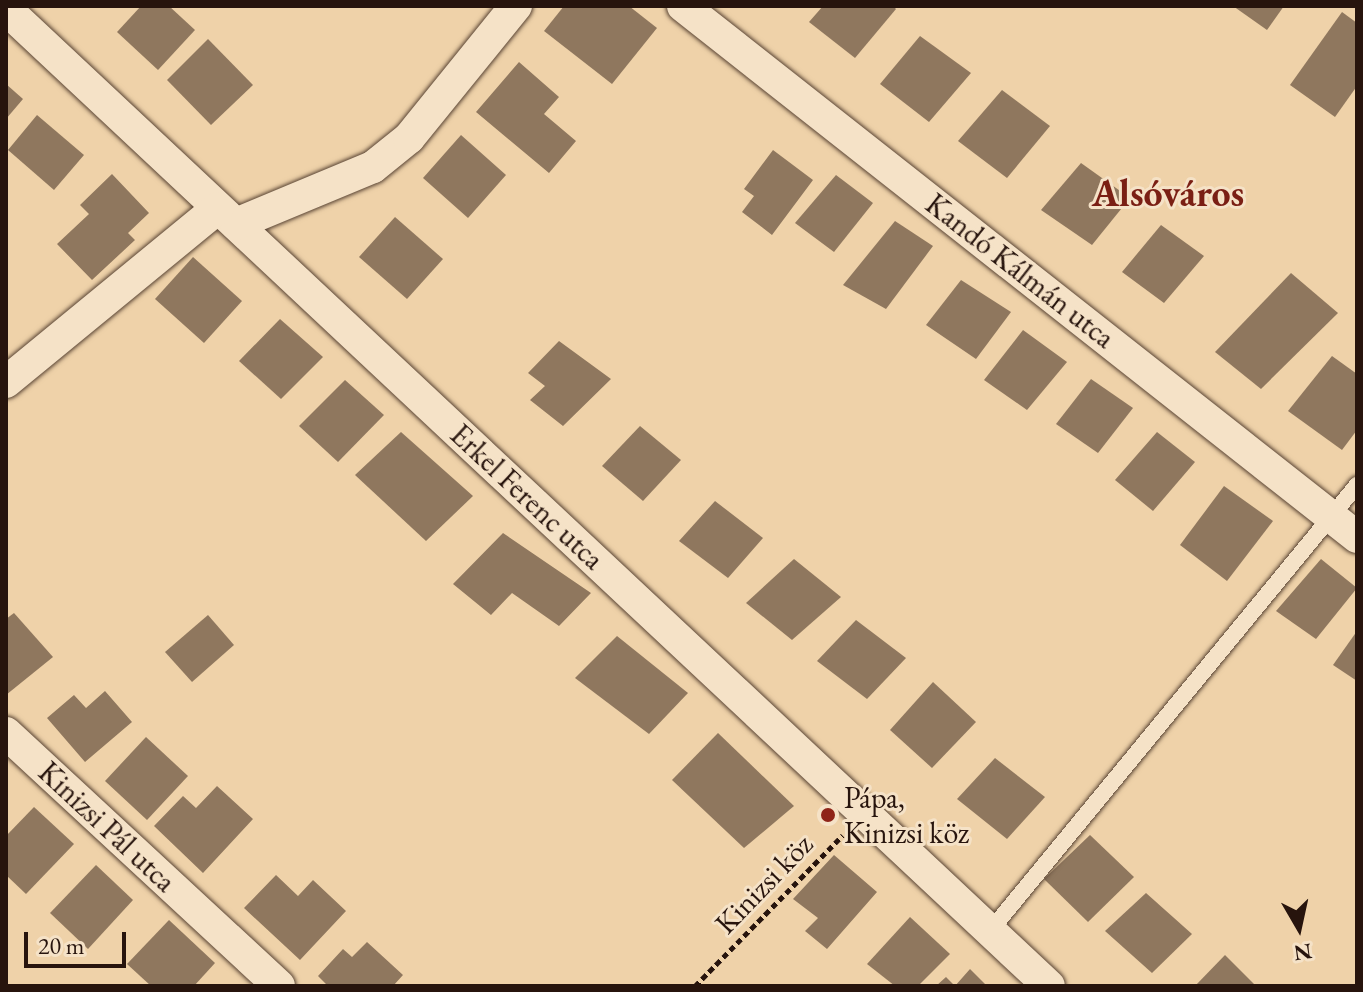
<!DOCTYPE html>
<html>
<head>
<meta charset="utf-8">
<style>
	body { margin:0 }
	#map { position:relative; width:1363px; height:992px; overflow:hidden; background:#efd2a9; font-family:"EB Garamond",serif }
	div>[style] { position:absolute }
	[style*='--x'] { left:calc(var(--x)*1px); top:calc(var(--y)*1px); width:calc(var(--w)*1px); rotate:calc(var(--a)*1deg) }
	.building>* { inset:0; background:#8f775e }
	.path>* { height:5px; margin-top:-2.5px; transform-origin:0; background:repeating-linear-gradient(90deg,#27140d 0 6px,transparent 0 10px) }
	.roads { filter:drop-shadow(0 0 2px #594434) drop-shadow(0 0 2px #594434) }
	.service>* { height:16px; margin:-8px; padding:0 8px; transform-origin:8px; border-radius:8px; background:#f5e2c7 }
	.minor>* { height:32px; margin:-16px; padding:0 16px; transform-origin:16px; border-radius:16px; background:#f5e2c7 }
	.dots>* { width:22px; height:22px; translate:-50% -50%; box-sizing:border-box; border:4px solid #f5e2c7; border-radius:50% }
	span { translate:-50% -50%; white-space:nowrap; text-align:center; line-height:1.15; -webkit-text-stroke:6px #f5e2c7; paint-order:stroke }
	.street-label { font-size:30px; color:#27140d }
	.poi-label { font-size:30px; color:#27140d }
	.left { translate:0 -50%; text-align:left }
	.district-label { font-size:38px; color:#7a1f14; font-weight:700 }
	.frame { position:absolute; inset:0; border:8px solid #27140d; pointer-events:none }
	.north { position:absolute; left:1259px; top:888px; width:80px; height:80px; -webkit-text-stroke:6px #f5e2c7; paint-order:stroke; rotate:171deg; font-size:22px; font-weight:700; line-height:32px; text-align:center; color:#27140d }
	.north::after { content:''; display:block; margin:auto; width:28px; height:36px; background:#27140d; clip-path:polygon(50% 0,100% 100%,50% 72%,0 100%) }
	.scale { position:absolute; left:24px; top:932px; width:102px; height:36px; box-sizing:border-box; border:4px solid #27140d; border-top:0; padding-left:10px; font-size:24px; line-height:28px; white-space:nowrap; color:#27140d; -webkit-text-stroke:6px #f5e2c7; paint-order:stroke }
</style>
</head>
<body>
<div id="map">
	<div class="building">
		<i style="clip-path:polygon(141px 6px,169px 6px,195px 30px,158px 70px,117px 32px)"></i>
		<i style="clip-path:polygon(564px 6px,629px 6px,657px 28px,612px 84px,544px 31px)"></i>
		<i style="clip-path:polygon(823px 6px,893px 6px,896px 9px,855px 58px,809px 22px)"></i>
		<i style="clip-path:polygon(1233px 6px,1284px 6px,1267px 30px)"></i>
		<i style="clip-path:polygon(1342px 12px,1357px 23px,1357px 86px,1335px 117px,1290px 85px)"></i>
		<i style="clip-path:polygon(920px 36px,971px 73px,929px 122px,880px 84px)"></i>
		<i style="clip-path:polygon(208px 39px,253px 85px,211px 125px,167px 80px)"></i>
		<i style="clip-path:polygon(519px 62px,559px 97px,544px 114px,576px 141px,549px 173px,476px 112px)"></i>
		<i style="clip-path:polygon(6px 84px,23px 99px,6px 119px)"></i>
		<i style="clip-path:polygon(1002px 90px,1050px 126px,1007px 178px,958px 141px)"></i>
		<i style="clip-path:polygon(37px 115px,84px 155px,54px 190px,8px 150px)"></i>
		<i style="clip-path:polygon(461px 135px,506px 175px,468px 218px,423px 178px)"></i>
		<i style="clip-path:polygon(773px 150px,813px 180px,772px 235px,742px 212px,754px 196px,744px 189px)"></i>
		<i style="clip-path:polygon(1081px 163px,1130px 198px,1092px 245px,1041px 210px)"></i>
		<i style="clip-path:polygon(112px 174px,149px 213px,128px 233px,135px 240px,92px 280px,57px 244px,89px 214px,80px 205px)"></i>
		<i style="clip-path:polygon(836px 175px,873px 203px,834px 252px,795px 223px)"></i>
		<i style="clip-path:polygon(395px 217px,443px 259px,407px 299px,359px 257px)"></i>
		<i style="clip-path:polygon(895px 221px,933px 246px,886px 309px,843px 285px)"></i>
		<i style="clip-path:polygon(1161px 225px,1204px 256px,1164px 303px,1122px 272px)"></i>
		<i style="clip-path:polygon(193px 257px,242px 301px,204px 343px,155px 299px)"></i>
		<i style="clip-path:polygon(1291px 273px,1338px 313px,1261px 389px,1215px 352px)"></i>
		<i style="clip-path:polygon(961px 280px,1011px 312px,976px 359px,926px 325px)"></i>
		<i style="clip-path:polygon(280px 319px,323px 357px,281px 399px,239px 361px)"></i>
		<i style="clip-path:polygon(1023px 330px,1067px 362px,1027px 410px,984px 380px)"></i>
		<i style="clip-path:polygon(559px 341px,611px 379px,563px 426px,530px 400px,545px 386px,528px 373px)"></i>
		<i style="clip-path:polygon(1332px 356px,1357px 374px,1357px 430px,1342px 450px,1288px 411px)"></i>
		<i style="clip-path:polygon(1091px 379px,1133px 408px,1098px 453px,1056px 424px)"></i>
		<i style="clip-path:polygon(345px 380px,384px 415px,338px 462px,299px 426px)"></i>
		<i style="clip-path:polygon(640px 426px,681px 460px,643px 501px,602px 466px)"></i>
		<i style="clip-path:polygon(401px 432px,473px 496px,426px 541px,355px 475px)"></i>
		<i style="clip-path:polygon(1157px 432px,1195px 462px,1153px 511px,1115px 480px)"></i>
		<i style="clip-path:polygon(1224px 486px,1273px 521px,1227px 581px,1180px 545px)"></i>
		<i style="clip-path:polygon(715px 501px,763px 538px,728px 578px,679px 541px)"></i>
		<i style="clip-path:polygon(503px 533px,591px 593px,559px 626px,512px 593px,491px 615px,453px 584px)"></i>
		<i style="clip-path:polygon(794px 559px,841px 597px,792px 640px,746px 603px)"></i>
		<i style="clip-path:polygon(1321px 559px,1357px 588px,1316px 639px,1276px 611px)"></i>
		<i style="clip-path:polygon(14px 613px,53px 657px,6px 695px,6px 619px)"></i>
		<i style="clip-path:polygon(208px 615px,234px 645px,192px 682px,165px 652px)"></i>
		<i style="clip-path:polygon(856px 620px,906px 658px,867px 699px,817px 661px)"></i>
		<i style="clip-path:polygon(1357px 631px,1357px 681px,1333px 665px)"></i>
		<i style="clip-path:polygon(617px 636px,688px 693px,649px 734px,575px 678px)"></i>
		<i style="clip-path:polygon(933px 682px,976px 722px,932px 768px,890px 730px)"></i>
		<i style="clip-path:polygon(105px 691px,132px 722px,85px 762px,47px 718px,74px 695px,86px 708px)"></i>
		<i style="clip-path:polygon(718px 733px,794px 806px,744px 848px,672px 780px)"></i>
		<i style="clip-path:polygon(146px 737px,188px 776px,147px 820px,105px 781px)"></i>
		<i style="clip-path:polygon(995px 758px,1045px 797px,1007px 839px,957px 799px)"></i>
		<i style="clip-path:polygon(217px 786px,253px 819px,203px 873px,154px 826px,183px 796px,196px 808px)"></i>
		<i style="clip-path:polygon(34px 807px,74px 844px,26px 894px,6px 875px,6px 836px)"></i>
		<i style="clip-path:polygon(1090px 835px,1134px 877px,1088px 922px,1044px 879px)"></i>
		<i style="clip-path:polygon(834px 855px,877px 892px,827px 949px,805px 931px,818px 918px,793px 899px)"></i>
		<i style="clip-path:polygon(96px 865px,133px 900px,88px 949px,50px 913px)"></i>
		<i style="clip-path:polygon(276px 875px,298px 896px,313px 880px,346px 911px,300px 960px,244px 908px)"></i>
		<i style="clip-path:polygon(1146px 893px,1192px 934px,1152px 973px,1105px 931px)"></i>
		<i style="clip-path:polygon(910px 917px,950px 954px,918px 986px,895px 986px,867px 964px)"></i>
		<i style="clip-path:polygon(169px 920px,215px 963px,194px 986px,151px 986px,127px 964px)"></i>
		<i style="clip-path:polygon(367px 942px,403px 975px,393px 986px,328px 986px,318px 976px,343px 949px,352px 957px)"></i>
		<i style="clip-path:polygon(1225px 955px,1256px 986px,1195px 986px)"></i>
		<i style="clip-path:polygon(970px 969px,987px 986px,936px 986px,946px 977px,955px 986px)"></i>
	</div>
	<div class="path">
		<i style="--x:695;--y:986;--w:211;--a:-45.6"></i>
	</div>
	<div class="roads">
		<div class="service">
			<i style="--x:990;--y:931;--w:578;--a:-50.55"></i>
		</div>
		<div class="minor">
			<i style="--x:683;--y:6;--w:858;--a:38.23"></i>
			<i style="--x:6;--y:9;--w:1429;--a:43.13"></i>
			<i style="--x:236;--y:224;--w:148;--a:-22.6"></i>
			<i style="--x:373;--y:167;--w:46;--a:-38.9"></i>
			<i style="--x:409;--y:138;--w:170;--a:-51"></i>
			<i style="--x:6;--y:382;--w:274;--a:-39.4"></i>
			<i style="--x:6;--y:733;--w:372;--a:42.8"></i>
		</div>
	</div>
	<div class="dots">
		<i style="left:828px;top:815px;background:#8f2418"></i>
	</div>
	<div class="street-label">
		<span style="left:1020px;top:271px;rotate:38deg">Kandó Kálmán utca</span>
		<span style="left:527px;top:497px;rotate:43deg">Erkel Ferenc utca</span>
		<span style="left:107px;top:827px;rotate:43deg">Kinizsi Pál utca</span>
		<span style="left:764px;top:884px;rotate:-46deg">Kinizsi köz</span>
	</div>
	<div class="poi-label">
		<span class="left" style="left:844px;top:815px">Pápa,<br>Kinizsi köz</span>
	</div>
	<div class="district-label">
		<span style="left:1168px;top:193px">Alsóváros</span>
	</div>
	<div class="frame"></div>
	<div class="north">N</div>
	<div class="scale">20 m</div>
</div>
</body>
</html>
